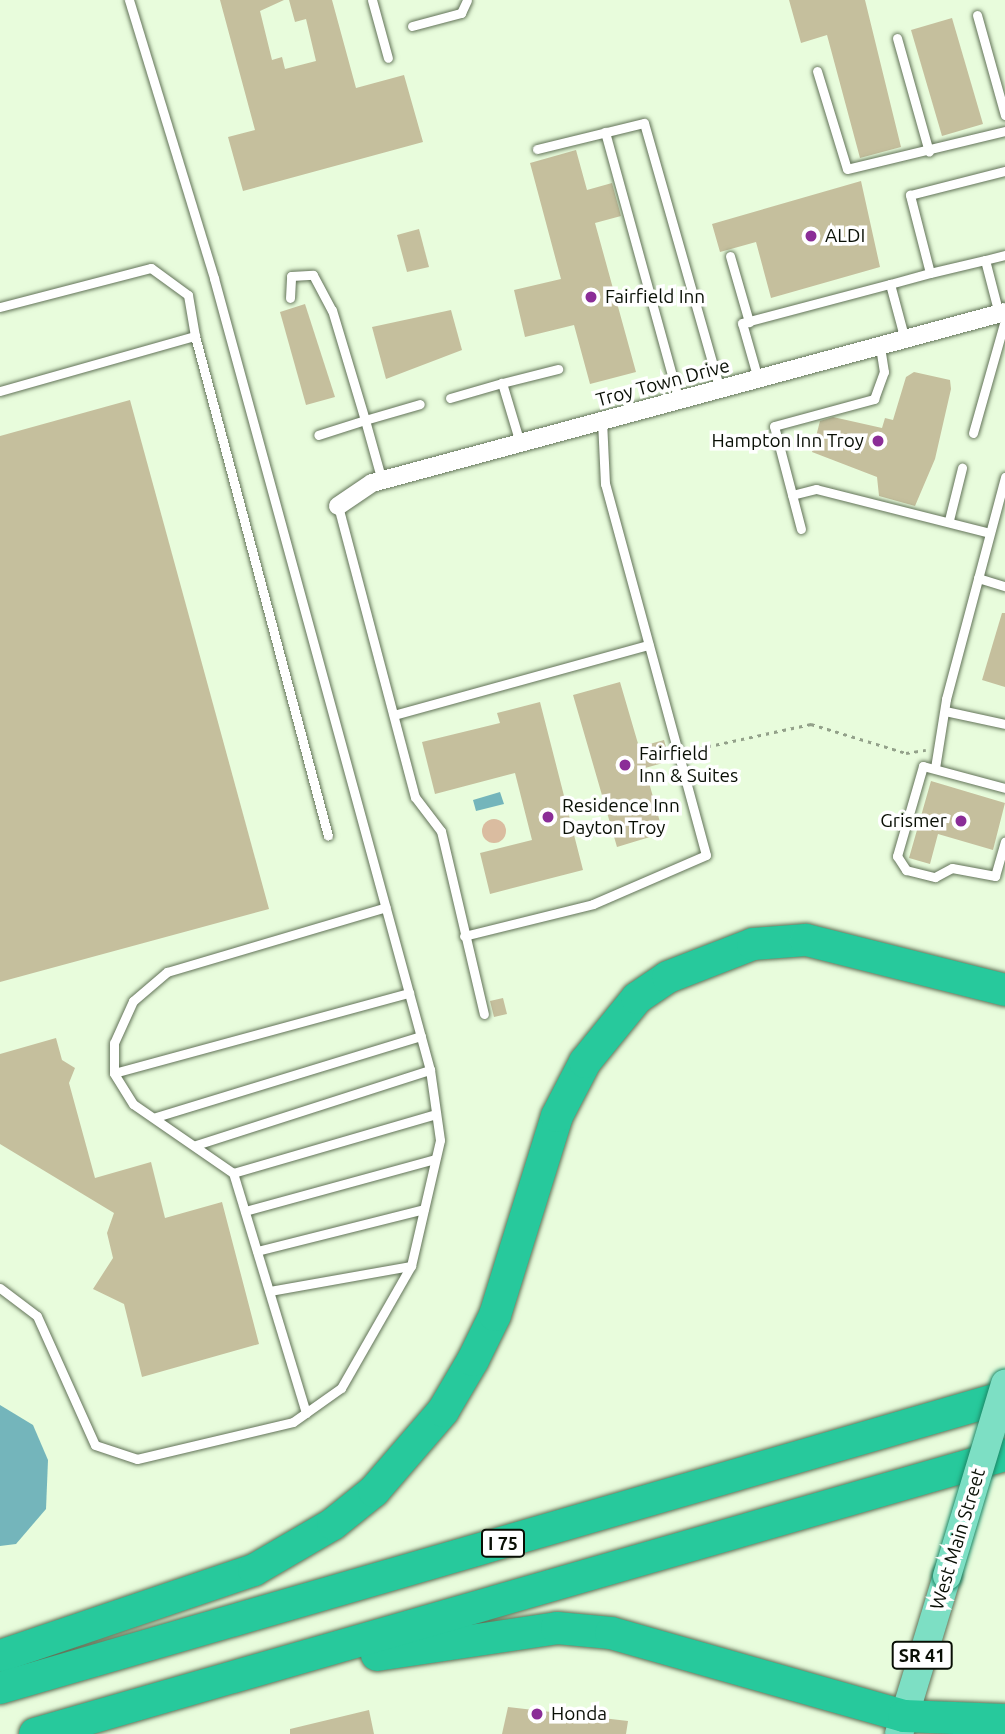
<!DOCTYPE html>
<html>
<head>
<meta charset="utf-8">
<style>
	body { margin:0 }
	#map { position:relative; width:1005px; height:1734px; overflow:hidden; background:#e8fcdc; font-family:Ubuntu,sans-serif }
	div>[style] { position:absolute }
	[style*='--x'] { left:calc(var(--x)*1px); top:calc(var(--y)*1px); width:calc(var(--w)*1px); rotate:calc(var(--a)*1deg) }
	.green>* { inset:0; background:#dabca0 }
	.round { border-radius:50% }
	.water>* { inset:0; background:#74b5bb }
	.building>* { inset:0; background:#c5bf9d }
	.path>* { height:2.5px; margin-top:-1.25px; transform-origin:0; background:repeating-linear-gradient(90deg,#93a18a 0 3.5px,transparent 0 8.5px) }
	.roads { filter:drop-shadow(0 0 2px #627358) drop-shadow(0 0 2px #627358) }
	.lane>* { height:9px; margin:-4.5px; padding:0 4.5px; transform-origin:4.5px; border-radius:4.5px; background:#fff }
	.street>* { height:18px; margin:-9px; padding:0 9px; transform-origin:9px; border-radius:9px; background:#fff }
	.primary>* { height:28px; margin:-14px; padding:0 14px; transform-origin:14px; border-radius:14px; background:#7ddfc4 }
	.highway>* { height:32px; margin:-16px; padding:0 16px; transform-origin:16px; border-radius:16px; background:#27c99c }
	.bridges { filter:drop-shadow(0 0 2px #1c8867) drop-shadow(0 0 2px #1c8867) }
	.primary-bridge>* { height:28px; margin:-14px; padding:0 14px; transform-origin:14px; border-radius:14px; background:#7ddfc4 }
	.dots>* { width:19px; height:19px; translate:-50% -50%; box-sizing:border-box; border:4px solid #fff; border-radius:50% }
	span { translate:-50% -50%; white-space:nowrap; text-align:center; line-height:1.15; -webkit-text-stroke:7px #fff; paint-order:stroke }
	.shield-label span { padding:2px 5px; background:#fff; border:2px solid; border-radius:5px; -webkit-text-stroke-width:0 }
	.shield-label { font-size:18px; color:#090f05; font-weight:700 }
	.poi-label { font-size:19px; color:#090f05 }
	.left { translate:0 -50%; text-align:left }
	.right { translate:-100% -50%; text-align:right }
	.street-label { font-size:19px; color:#090f05 }
</style>
</head>
<body>
<div id="map">
	<div class="green">
		<i class="round" style="left:482px;top:819px;width:24px;height:24px"></i>
	</div>
	<div class="water">
		<i style="clip-path:polygon(500px 792px,504px 804px,476px 811px,473px 800px)"></i>
		<i style="clip-path:polygon(0 1405px,33px 1425px,48px 1460px,46px 1509px,16px 1544px,0 1546px)"></i>
	</div>
	<div class="building">
		<i style="clip-path:polygon(220px 0,284px 0,260px 11px,272px 60px,282px 57px,285px 69px,316px 61px,306px 19px,295px 22px,289px 0,332px 0,356px 88px,404px 75px,423px 142px,243px 191px,228px 137px,255px 130px)"></i>
		<i style="clip-path:polygon(789px 0,865px 0,901px 147px,860px 158px,827px 35px,801px 43px)"></i>
		<i style="clip-path:polygon(952px 18px,983px 124px,942px 136px,911px 30px)"></i>
		<i style="clip-path:polygon(576px 150px,587px 190px,612px 183px,621px 216px,595px 223px,636px 372px,590px 384px,574px 325px,525px 337px,514px 290px,561px 279px,530px 163px)"></i>
		<i style="clip-path:polygon(861px 181px,880px 267px,771px 298px,756px 242px,720px 252px,712px 224px)"></i>
		<i style="clip-path:polygon(419px 229px,429px 267px,407px 272px,397px 235px)"></i>
		<i style="clip-path:polygon(305px 304px,335px 397px,306px 405px,280px 312px)"></i>
		<i style="clip-path:polygon(451px 310px,462px 350px,386px 379px,372px 327px)"></i>
		<i style="clip-path:polygon(914px 372px,950px 380px,951px 389px,935px 459px,915px 506px,879px 496px,877px 477px,812px 452px,820px 421px,833px 417px,882px 428px,885px 418px,893px 420px,906px 377px)"></i>
		<i style="clip-path:polygon(130px 400px,269px 909px,0 982px,0 436px)"></i>
		<i style="clip-path:polygon(1002px 613px,1005px 613px,1005px 687px,982px 680px)"></i>
		<i style="clip-path:polygon(620px 682px,639px 747px,664px 740px,670px 761px,645px 768px,663px 833px,617px 847px,573px 695px)"></i>
		<i style="clip-path:polygon(540px 702px,583px 870px,490px 894px,480px 853px,532px 840px,515px 773px,435px 794px,422px 742px,500px 723px,497px 713px)"></i>
		<i style="clip-path:polygon(931px 781px,1005px 803px,993px 850px,938px 834px,930px 864px,909px 858px)"></i>
		<i style="clip-path:polygon(503px 998px,507px 1014px,494px 1017px,490px 1001px)"></i>
		<i style="clip-path:polygon(56px 1038px,62px 1060px,75px 1068px,69px 1083px,95px 1178px,151px 1162px,165px 1218px,222px 1202px,259px 1344px,142px 1377px,124px 1304px,93px 1289px,113px 1258px,107px 1233px,114px 1213px,0 1144px,0 1054px)"></i>
		<i style="clip-path:polygon(508px 1707px,628px 1721px,626px 1734px,502px 1734px)"></i>
		<i style="clip-path:polygon(369px 1710px,374px 1734px,290px 1734px,290px 1729px)"></i>
	</div>
	<div class="path">
		<i style="--x:691;--y:750;--w:123;--a:-12.2"></i>
		<i style="--x:811;--y:724;--w:99;--a:17"></i>
		<i style="--x:906;--y:753;--w:20;--a:-9"></i>
	</div>
	<div class="roads">
		<div class="lane">
			<i style="--x:372;--y:0;--w:60;--a:74.6"></i>
			<i style="--x:977;--y:15;--w:104;--a:74.4"></i>
			<i style="--x:412;--y:26;--w:51;--a:-14.9"></i>
			<i style="--x:461;--y:13;--w:14;--a:-65"></i>
			<i style="--x:897;--y:38;--w:118;--a:74.3"></i>
			<i style="--x:817;--y:71;--w:102;--a:73"></i>
			<i style="--x:847;--y:169;--w:163;--a:-13.5"></i>
			<i style="--x:605;--y:132;--w:278;--a:74.6"></i>
			<i style="--x:537;--y:149;--w:110;--a:-13.7"></i>
			<i style="--x:644;--y:123;--w:277;--a:74.1"></i>
			<i style="--x:730;--y:256;--w:69;--a:73.9"></i>
			<i style="--x:985;--y:260;--w:21;--a:-14"></i>
			<i style="--x:930;--y:273;--w:57;--a:-13.3"></i>
			<i style="--x:985;--y:260;--w:56;--a:75.5"></i>
			<i style="--x:290;--y:298;--w:22;--a:-87"></i>
			<i style="--x:291;--y:276;--w:22;--a:-3"></i>
			<i style="--x:313;--y:275;--w:40;--a:62"></i>
			<i style="--x:332;--y:310;--w:115;--a:73.3"></i>
			<i style="--x:365;--y:420;--w:49;--a:162.3"></i>
			<i style="--x:0;--y:307;--w:156;--a:-14.5"></i>
			<i style="--x:151;--y:268;--w:46;--a:36.1"></i>
			<i style="--x:188;--y:295;--w:42;--a:80.3"></i>
			<i style="--x:905;--y:340;--w:58;--a:-105"></i>
			<i style="--x:890;--y:284;--w:41;--a:-15.4"></i>
			<i style="--x:930;--y:273;--w:81;--a:-104.4"></i>
			<i style="--x:910;--y:195;--w:98;--a:-14.2"></i>
			<i style="--x:758;--y:379;--w:58;--a:-105.9"></i>
			<i style="--x:742;--y:323;--w:153;--a:-14.8"></i>
			<i style="--x:0;--y:391;--w:203;--a:-15.8"></i>
			<i style="--x:195;--y:336;--w:517;--a:75.1"></i>
			<i style="--x:450;--y:398;--w:54;--a:-16.1"></i>
			<i style="--x:973;--y:433;--w:117;--a:-74.2"></i>
			<i style="--x:520;--y:443;--w:63;--a:-106.7"></i>
			<i style="--x:502;--y:383;--w:58;--a:-14"></i>
			<i style="--x:382;--y:481;--w:63;--a:-105.6"></i>
			<i style="--x:365;--y:420;--w:57;--a:-16.2"></i>
			<i style="--x:792;--y:495;--w:25;--a:-14"></i>
			<i style="--x:816;--y:489;--w:179;--a:14.2"></i>
			<i style="--x:338;--y:506;--w:301;--a:75.2"></i>
			<i style="--x:415;--y:797;--w:43;--a:52.6"></i>
			<i style="--x:441;--y:831;--w:188;--a:76.8"></i>
			<i style="--x:949;--y:520;--w:54;--a:-76"></i>
			<i style="--x:801;--y:529;--w:106;--a:-104.7"></i>
			<i style="--x:774;--y:426;--w:104;--a:-15.1"></i>
			<i style="--x:874;--y:399;--w:29;--a:-70"></i>
			<i style="--x:884;--y:372;--w:26;--a:-99"></i>
			<i style="--x:978;--y:578;--w:28;--a:17"></i>
			<i style="--x:945;--y:711;--w:61;--a:12.2"></i>
			<i style="--x:394;--y:715;--w:264;--a:-15.4"></i>
			<i style="--x:935;--y:768;--w:70;--a:-80.9"></i>
			<i style="--x:946;--y:699;--w:230;--a:-75.1"></i>
			<i style="--x:1005;--y:788;--w:85;--a:-165"></i>
			<i style="--x:923;--y:766;--w:94;--a:106.1"></i>
			<i style="--x:897;--y:856;--w:17;--a:57"></i>
			<i style="--x:906;--y:870;--w:30;--a:14"></i>
			<i style="--x:935;--y:877;--w:19;--a:-28"></i>
			<i style="--x:952;--y:868;--w:44;--a:10.5"></i>
			<i style="--x:995;--y:876;--w:36;--a:-74"></i>
			<i style="--x:464;--y:936;--w:133;--a:-13.9"></i>
			<i style="--x:593;--y:904;--w:123;--a:-23.4"></i>
			<i style="--x:706;--y:855;--w:385;--a:-105.2"></i>
			<i style="--x:605;--y:484;--w:63;--a:-92.7"></i>
			<i style="--x:114;--y:1073;--w:306;--a:-15.2"></i>
			<i style="--x:156;--y:1117;--w:277;--a:-17"></i>
			<i style="--x:196;--y:1145;--w:246;--a:-17.8"></i>
			<i style="--x:233;--y:1173;--w:211;--a:-16.2"></i>
			<i style="--x:245;--y:1211;--w:197;--a:-15.3"></i>
			<i style="--x:257;--y:1251;--w:172;--a:-14.1"></i>
			<i style="--x:0;--y:1288;--w:46;--a:37.1"></i>
			<i style="--x:37;--y:1316;--w:141;--a:65.8"></i>
			<i style="--x:95;--y:1445;--w:44;--a:18.4"></i>
			<i style="--x:137;--y:1459;--w:160;--a:-13.3"></i>
			<i style="--x:293;--y:1422;--w:59;--a:-35.3"></i>
			<i style="--x:341;--y:1388;--w:141;--a:-60.2"></i>
			<i style="--x:411;--y:1266;--w:129;--a:-77"></i>
			<i style="--x:440;--y:1140;--w:71;--a:-98.1"></i>
			<i style="--x:430;--y:1070;--w:821;--a:-105.26"></i>
			<i style="--x:214;--y:278;--w:291;--a:-107"></i>
			<i style="--x:270;--y:1291;--w:143;--a:-10.1"></i>
			<i style="--x:306;--y:1413;--w:251;--a:-106.9"></i>
			<i style="--x:233;--y:1173;--w:121;--a:-145.4"></i>
			<i style="--x:133;--y:1104;--w:36;--a:-122"></i>
			<i style="--x:114;--y:1073;--w:30;--a:-90"></i>
			<i style="--x:114;--y:1043;--w:46;--a:-65.7"></i>
			<i style="--x:133;--y:1001;--w:45;--a:-40.5"></i>
			<i style="--x:167;--y:972;--w:228;--a:-16.5"></i>
		</div>
		<div class="street">
			<i style="--x:338;--y:506;--w:41;--a:-34.1"></i>
			<i style="--x:372;--y:483;--w:656;--a:-15.12"></i>
		</div>
		<div class="primary">
			<i style="--x:899;--y:1734;--w:165;--a:-73.1"></i>
		</div>
		<div class="highway">
			<i style="--x:377;--y:1655;--w:182;--a:-8.5"></i>
			<i style="--x:557;--y:1628;--w:54;--a:5.3"></i>
			<i style="--x:611;--y:1633;--w:305;--a:15.8"></i>
			<i style="--x:904;--y:1716;--w:101;--a:2.3"></i>
			<i style="--x:0;--y:1656;--w:268;--a:-18.7"></i>
			<i style="--x:254;--y:1570;--w:91;--a:-30.2"></i>
			<i style="--x:333;--y:1524;--w:53;--a:-38.8"></i>
			<i style="--x:374;--y:1491;--w:106;--a:-49.2"></i>
			<i style="--x:443;--y:1411;--w:59;--a:-59.5"></i>
			<i style="--x:473;--y:1360;--w:50;--a:-63.9"></i>
			<i style="--x:495;--y:1315;--w:208;--a:-72.7"></i>
			<i style="--x:557;--y:1116;--w:61;--a:-62.6"></i>
			<i style="--x:585;--y:1062;--w:82;--a:-50.9"></i>
			<i style="--x:637;--y:998;--w:37;--a:-34"></i>
			<i style="--x:668;--y:977;--w:91;--a:-21.2"></i>
			<i style="--x:753;--y:944;--w:53;--a:-4.3"></i>
			<i style="--x:806;--y:940;--w:205;--a:14.1"></i>
			<i style="--x:0;--y:1688;--w:1046;--a:-16.15"></i>
			<i style="--x:35;--y:1734;--w:1009;--a:-16.05"></i>
		</div>
	</div>
	<div class="bridges">
		<div class="primary-bridge">
			<i style="--x:947;--y:1576;--w:201;--a:-73.2"></i>
		</div>
	</div>
	<div class="dots">
		<i style="left:811px;top:236px;background:#8b2d97"></i>
		<i style="left:591px;top:297px;background:#8b2d97"></i>
		<i style="left:878px;top:441px;background:#8b2d97"></i>
		<i style="left:625px;top:765px;background:#8b2d97"></i>
		<i style="left:548px;top:817px;background:#8b2d97"></i>
		<i style="left:961px;top:821px;background:#8b2d97"></i>
		<i style="left:537px;top:1714px;background:#8b2d97"></i>
	</div>
	<div class="shield-label">
		<span style="left:503px;top:1543px">I 75</span>
		<span style="left:922px;top:1655px">SR 41</span>
	</div>
	<div class="poi-label">
		<span class="left" style="left:825px;top:236px">ALDI</span>
		<span class="left" style="left:605px;top:297px">Fairfield Inn</span>
		<span class="right" style="left:864px;top:441px">Hampton Inn Troy</span>
		<span class="left" style="left:639px;top:765px">Fairfield<br>Inn &amp; Suites</span>
		<span class="left" style="left:562px;top:817px">Residence Inn<br>Dayton Troy</span>
		<span class="right" style="left:947px;top:821px">Grismer</span>
		<span class="left" style="left:551px;top:1714px">Honda</span>
	</div>
	<div class="street-label">
		<span style="left:663px;top:383px;rotate:-15deg">Troy Town Drive</span>
		<span style="left:958px;top:1539px;rotate:-73deg">West Main Street</span>
	</div>
</div>
</body>
</html>
